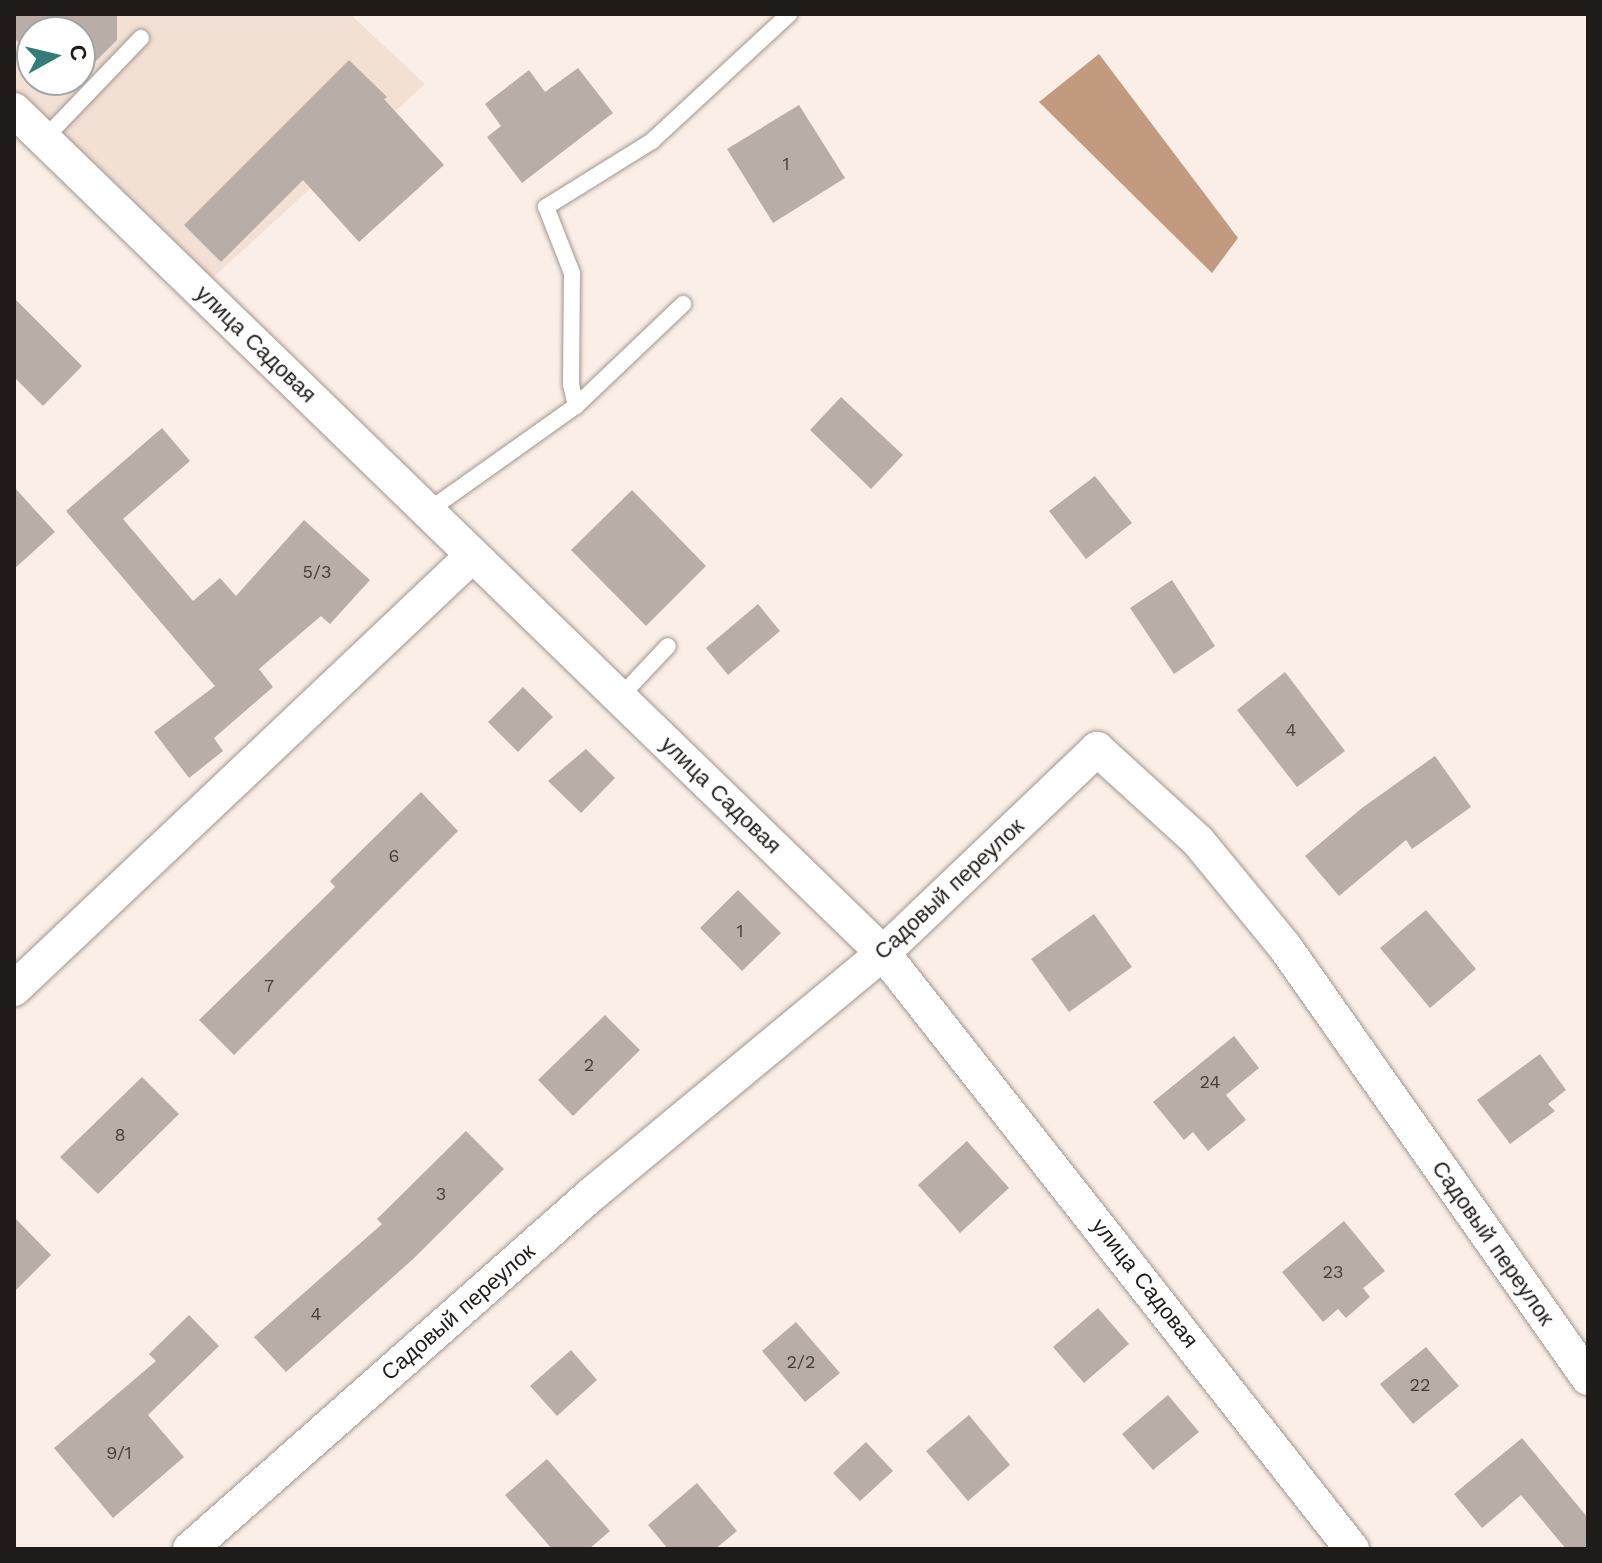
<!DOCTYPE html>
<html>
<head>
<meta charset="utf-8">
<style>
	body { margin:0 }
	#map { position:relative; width:1602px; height:1563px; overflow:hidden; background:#faeee7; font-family:"Work Sans",sans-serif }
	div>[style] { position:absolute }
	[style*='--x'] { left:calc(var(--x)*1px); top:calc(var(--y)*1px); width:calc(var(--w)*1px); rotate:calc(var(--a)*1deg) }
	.built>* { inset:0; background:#f2e0d4 }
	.water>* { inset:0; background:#c29a7f }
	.building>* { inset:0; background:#b9aea7 }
	.roads { filter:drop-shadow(0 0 2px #a19790) drop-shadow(0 0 2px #a19790) }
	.service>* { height:16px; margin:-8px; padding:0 8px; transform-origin:8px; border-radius:8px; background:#fff }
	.minor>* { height:34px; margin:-17px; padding:0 17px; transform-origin:17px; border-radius:17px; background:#fff }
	span { translate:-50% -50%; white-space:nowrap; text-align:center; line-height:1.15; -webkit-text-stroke:7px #fff; paint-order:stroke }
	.number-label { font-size:18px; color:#46403c }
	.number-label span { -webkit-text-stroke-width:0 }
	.street-label { font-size:22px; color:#1f1b19 }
	.frame { position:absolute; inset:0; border:16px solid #1f1b19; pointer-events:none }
	.north { position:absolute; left:16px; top:16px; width:80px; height:80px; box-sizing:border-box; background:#fff; border:2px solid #a5a4a3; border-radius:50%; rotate:82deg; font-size:22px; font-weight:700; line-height:32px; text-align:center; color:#1f1b19 }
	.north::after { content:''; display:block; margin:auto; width:28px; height:36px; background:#337c77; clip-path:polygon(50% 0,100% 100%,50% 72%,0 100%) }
</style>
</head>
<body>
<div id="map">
	<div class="built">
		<i style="clip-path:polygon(evenodd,14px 14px,350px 14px,425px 84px,207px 283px,14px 91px,14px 14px,32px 32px,80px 32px,80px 80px,32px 80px,32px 32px)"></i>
	</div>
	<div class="water">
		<i style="clip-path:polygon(1099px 54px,1238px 238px,1212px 273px,1039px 102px)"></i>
	</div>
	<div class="building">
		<i style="clip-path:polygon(14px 14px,117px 14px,117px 40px,80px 77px,80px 32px,32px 32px,32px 56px,14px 38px)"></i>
		<i style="clip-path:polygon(349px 60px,387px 97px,384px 99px,444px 165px,359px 242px,303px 180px,221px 262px,184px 225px)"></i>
		<i style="clip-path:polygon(578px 68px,613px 113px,522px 183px,487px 137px,501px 126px,485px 104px,529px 70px,545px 92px)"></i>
		<i style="clip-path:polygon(799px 105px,845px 178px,773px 223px,727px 149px)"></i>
		<i style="clip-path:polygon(14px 298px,82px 366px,43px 406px,14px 377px)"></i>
		<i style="clip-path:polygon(841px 397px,903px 455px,871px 489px,810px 430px)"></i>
		<i style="clip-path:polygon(162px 428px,190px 461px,123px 519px,193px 601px,220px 578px,236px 596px,304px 520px,370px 580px,330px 624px,321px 616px,259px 669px,273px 687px,214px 738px,223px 751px,189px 778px,154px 732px,215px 686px,66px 511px)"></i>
		<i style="clip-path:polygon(1095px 476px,1132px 523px,1086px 559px,1049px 511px)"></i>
		<i style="clip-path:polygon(14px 487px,55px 532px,14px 569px)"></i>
		<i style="clip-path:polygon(632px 490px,706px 566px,646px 626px,571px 550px)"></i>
		<i style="clip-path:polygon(1172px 580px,1215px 646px,1174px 674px,1130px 608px)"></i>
		<i style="clip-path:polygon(758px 604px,780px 631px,728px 675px,706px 648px)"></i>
		<i style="clip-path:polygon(1285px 672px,1345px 751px,1297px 787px,1237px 710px)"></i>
		<i style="clip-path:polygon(523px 687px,553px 717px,518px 752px,488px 722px)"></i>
		<i style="clip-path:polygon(586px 749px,615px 778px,581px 813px,548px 781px)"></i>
		<i style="clip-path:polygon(1435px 756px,1471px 807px,1412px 849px,1406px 840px,1339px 896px,1305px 856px,1362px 808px)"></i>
		<i style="clip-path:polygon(421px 792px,458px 831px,234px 1055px,199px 1020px,335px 887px,330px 881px)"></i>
		<i style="clip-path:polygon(738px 890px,781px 933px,742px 971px,700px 928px)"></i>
		<i style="clip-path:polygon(1426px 910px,1476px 969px,1430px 1008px,1380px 948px)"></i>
		<i style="clip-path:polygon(1094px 914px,1132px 967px,1069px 1012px,1031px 959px)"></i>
		<i style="clip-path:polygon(605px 1015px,640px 1050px,573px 1116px,538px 1080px)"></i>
		<i style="clip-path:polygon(1234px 1036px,1259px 1068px,1226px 1095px,1246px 1120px,1208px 1151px,1193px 1132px,1184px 1140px,1153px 1102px)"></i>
		<i style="clip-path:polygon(1540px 1054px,1566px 1090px,1548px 1104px,1555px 1111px,1510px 1144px,1477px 1100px)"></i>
		<i style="clip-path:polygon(142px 1077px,179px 1114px,98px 1194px,60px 1157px)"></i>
		<i style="clip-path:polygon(466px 1131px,504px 1169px,411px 1261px,286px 1372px,254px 1337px,382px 1224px,377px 1219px)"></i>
		<i style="clip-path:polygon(967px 1141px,1009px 1188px,960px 1233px,918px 1185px)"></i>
		<i style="clip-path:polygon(14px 1217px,51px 1255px,14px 1292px)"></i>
		<i style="clip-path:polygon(1344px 1221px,1385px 1271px,1363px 1288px,1370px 1297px,1346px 1318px,1338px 1309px,1323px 1322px,1282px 1272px)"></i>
		<i style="clip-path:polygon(1098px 1308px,1129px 1344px,1084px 1383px,1053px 1347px)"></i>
		<i style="clip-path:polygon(189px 1315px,219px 1346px,148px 1415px,184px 1457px,113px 1518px,54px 1448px,156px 1361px,149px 1354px)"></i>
		<i style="clip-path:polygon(796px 1322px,840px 1373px,805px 1402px,762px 1351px)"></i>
		<i style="clip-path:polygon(1426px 1347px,1459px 1386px,1413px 1424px,1380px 1384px)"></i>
		<i style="clip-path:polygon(571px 1350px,597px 1380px,557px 1416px,530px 1386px)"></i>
		<i style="clip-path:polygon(1168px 1395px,1199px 1432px,1153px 1470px,1122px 1434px)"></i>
		<i style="clip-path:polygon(969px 1415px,1010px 1465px,968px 1501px,926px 1451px)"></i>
		<i style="clip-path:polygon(1522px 1438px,1588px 1518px,1588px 1549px,1566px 1549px,1521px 1495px,1482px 1528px,1454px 1494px)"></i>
		<i style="clip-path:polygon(866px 1442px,893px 1471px,860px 1501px,833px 1473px)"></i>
		<i style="clip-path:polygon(547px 1459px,610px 1531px,589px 1549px,552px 1549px,505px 1495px)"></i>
		<i style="clip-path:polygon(697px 1483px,737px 1531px,715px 1549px,668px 1549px,648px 1525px)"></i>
	</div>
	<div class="roads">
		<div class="service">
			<i style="--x:44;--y:139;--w:140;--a:-46.2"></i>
			<i style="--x:576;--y:406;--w:22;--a:-103"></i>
			<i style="--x:571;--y:385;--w:112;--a:-89.5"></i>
			<i style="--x:572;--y:273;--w:71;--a:-111.5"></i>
			<i style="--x:546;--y:207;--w:125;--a:-31.9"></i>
			<i style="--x:652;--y:141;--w:187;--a:-42.8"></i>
			<i style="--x:428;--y:511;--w:181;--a:-35.4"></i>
			<i style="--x:576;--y:406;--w:148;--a:-43.6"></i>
			<i style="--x:619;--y:698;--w:71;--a:-46.7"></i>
		</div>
		<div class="minor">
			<i style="--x:14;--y:110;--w:1211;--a:44.13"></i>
			<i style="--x:883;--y:953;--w:758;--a:51.8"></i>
			<i style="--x:14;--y:989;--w:630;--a:-43.39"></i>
			<i style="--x:190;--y:1549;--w:536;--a:-41.45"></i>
			<i style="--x:592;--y:1194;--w:378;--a:-39.6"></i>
			<i style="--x:883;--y:953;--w:296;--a:-43.6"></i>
			<i style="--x:1097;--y:749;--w:137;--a:42.3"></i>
			<i style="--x:1198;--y:841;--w:137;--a:50.6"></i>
			<i style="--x:1285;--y:947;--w:527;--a:54.89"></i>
		</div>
	</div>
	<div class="number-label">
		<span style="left:786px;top:164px">1</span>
		<span style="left:317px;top:572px">5/3</span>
		<span style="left:1291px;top:730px">4</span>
		<span style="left:394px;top:856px">6</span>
		<span style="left:740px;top:931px">1</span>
		<span style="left:269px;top:986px">7</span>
		<span style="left:589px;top:1065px">2</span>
		<span style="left:1210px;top:1082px">24</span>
		<span style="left:120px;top:1135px">8</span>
		<span style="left:441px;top:1194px">3</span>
		<span style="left:1333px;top:1272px">23</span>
		<span style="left:316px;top:1314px">4</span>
		<span style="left:801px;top:1362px">2/2</span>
		<span style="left:1420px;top:1385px">22</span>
		<span style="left:119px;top:1453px">9/1</span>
	</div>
	<div class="street-label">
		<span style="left:256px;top:344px;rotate:44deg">улица Садовая</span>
		<span style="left:721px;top:795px;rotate:44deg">улица Садовая</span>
		<span style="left:949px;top:889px;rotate:-43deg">Садовый переулок</span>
		<span style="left:1493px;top:1243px;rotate:55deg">Садовый переулок</span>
		<span style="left:1145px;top:1283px;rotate:52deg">улица Садовая</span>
		<span style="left:458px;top:1312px;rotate:-41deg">Садовый переулок</span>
	</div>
	<div class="frame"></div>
	<div class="north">С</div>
</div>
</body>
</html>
